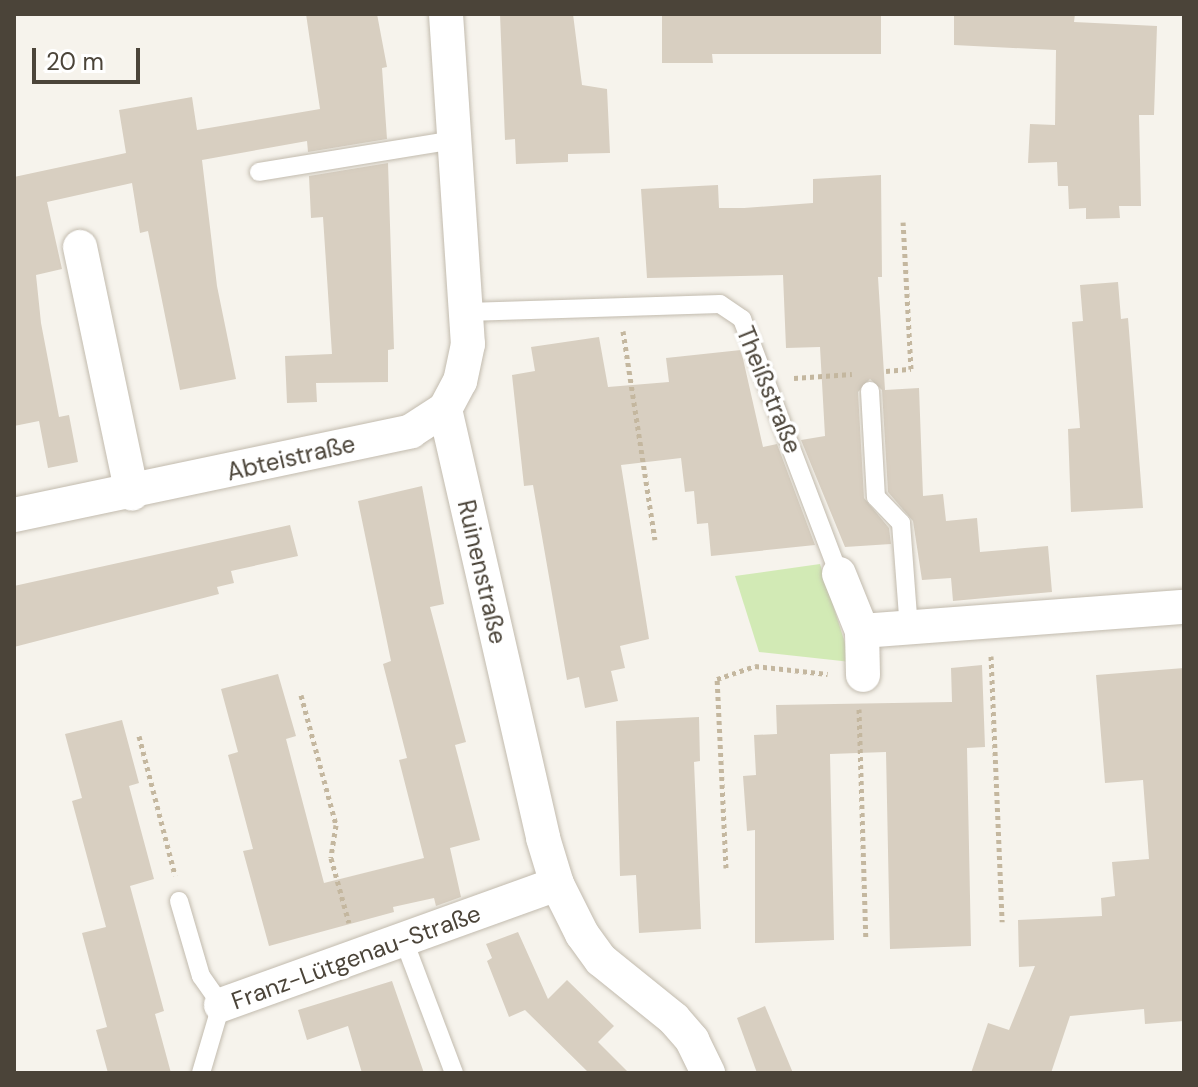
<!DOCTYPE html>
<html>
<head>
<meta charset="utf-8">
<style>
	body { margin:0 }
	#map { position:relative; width:1198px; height:1087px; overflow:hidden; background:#f6f3ec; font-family:"DM Sans",sans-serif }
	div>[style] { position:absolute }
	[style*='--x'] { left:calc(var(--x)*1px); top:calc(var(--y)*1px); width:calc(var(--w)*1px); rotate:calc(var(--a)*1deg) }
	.green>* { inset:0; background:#d2eab5 }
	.building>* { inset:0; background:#d8cfc1 }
	.path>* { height:5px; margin-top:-2.5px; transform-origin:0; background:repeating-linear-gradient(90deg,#c4b79f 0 4px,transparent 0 8px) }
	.roads { filter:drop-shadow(0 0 2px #c2bbae) drop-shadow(0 0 2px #c2bbae) }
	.lane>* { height:18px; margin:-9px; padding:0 9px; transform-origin:9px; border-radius:9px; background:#fff }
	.street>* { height:34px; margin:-17px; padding:0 17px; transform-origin:17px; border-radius:17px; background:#fff }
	span { translate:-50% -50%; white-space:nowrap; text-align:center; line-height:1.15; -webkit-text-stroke:7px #fff; paint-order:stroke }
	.street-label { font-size:24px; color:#4b4439 }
	.frame { position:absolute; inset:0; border:16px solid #4b4439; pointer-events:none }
	.scale { position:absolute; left:32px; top:48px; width:108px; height:36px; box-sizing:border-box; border:4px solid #4b4439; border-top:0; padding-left:10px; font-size:24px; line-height:28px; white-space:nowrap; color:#4b4439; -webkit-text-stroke:6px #fff; paint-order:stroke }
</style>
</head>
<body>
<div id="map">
	<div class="green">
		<i style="clip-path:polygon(820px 564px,851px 662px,759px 652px,735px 576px)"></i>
	</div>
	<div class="building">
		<i style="clip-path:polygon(306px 14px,377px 14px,387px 67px,382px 68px,387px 139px,308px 152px,307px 141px,202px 160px,217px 286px,236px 379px,180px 390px,148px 231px,140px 233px,132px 183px,47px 202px,62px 269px,36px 275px,41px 323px,59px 417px,69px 415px,78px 462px,48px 468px,39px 421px,14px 426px,14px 177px,126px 153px,119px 110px,192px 97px,197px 130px,320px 109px)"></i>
		<i style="clip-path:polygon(500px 14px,573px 14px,582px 85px,607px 89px,610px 153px,568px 154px,568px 162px,516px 164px,515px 139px,505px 140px)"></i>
		<i style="clip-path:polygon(662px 14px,881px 14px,881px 54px,712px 54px,713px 63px,662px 63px)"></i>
		<i style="clip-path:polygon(954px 14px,1075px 14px,1074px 22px,1157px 26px,1154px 115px,1139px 115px,1141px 206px,1119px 206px,1120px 218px,1086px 219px,1086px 208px,1069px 209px,1068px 186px,1058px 186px,1057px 162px,1028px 163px,1030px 124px,1055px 125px,1056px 50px,954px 45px)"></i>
		<i style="clip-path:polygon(388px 163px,394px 349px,388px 350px,388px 382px,316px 383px,317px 402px,287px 403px,285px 356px,332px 354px,323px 217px,311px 218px,309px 176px)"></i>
		<i style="clip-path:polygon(881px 175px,882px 277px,878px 277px,885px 390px,919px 388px,923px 496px,943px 494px,946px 521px,977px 518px,980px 552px,1048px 546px,1052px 592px,953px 601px,951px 578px,922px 580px,913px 521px,888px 492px,882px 390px,870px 379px,858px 392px,864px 498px,889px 528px,891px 544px,845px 547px,801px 440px,825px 436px,820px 347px,786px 348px,783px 275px,647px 278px,641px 189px,718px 185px,719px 208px,744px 208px,813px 203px,813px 179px)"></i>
		<i style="clip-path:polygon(1118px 282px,1121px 319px,1128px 318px,1143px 508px,1071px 512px,1068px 429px,1080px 428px,1072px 322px,1083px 321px,1080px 285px)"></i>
		<i style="clip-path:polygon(599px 337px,608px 387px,669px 382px,666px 358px,741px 350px,763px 447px,777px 444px,815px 545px,711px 556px,708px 523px,697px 524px,694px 491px,685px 492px,681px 458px,621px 465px,649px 639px,620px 646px,625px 668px,611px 671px,618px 701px,585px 708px,579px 677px,567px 680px,533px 485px,524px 486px,512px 375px,535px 371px,531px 347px)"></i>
		<i style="clip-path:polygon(422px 486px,444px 604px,430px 607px,466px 742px,455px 745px,480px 840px,450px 848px,461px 897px,436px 906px,434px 898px,393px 907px,394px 912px,269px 946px,243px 851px,253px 849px,228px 755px,238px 752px,221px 689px,278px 674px,296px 736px,286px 739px,324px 883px,424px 858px,399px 760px,407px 758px,383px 664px,391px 661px,358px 501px)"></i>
		<i style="clip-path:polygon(290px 525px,298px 556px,231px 571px,234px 583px,217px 587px,219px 594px,14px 647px,14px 586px)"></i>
		<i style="clip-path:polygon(982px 665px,985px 747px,967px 748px,971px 946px,890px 949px,886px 752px,830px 754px,834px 940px,755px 943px,755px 830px,747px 831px,743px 776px,756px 775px,754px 735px,777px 734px,776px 705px,952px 702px,951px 668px)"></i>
		<i style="clip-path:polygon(1184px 668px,1184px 1021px,1145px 1024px,1144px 1009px,1070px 1016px,1051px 1073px,971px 1073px,988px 1023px,1009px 1030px,1035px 966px,1019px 967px,1018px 920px,1102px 916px,1101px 898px,1115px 896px,1112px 862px,1149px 859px,1143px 780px,1105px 783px,1096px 675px)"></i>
		<i style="clip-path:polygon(699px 717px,700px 761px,694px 762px,701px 929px,639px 933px,636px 875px,620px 876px,616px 721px)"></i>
		<i style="clip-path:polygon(122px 720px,139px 783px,129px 786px,154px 879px,130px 886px,164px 1011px,155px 1014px,171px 1073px,108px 1073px,96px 1030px,107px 1027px,82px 933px,106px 927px,72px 801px,82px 798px,65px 734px)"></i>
		<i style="clip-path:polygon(518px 932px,548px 999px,567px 980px,614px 1026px,598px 1042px,629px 1073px,589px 1073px,525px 1010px,509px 1017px,487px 961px,492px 958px,486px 944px)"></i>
		<i style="clip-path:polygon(392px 981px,424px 1073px,362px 1073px,348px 1026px,307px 1040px,298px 1010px)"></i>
		<i style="clip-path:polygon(765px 1006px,793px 1073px,757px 1073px,737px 1018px)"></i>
	</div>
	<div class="path">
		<i style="--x:623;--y:331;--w:211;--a:81.3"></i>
		<i style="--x:886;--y:371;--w:25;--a:-5"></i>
		<i style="--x:911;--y:369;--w:147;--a:-93.1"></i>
		<i style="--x:794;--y:378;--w:58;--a:-3.9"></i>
		<i style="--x:991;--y:656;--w:266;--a:87.6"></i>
		<i style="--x:301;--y:695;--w:135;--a:74.9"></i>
		<i style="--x:336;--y:825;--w:33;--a:99"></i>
		<i style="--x:331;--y:858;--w:67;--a:74.5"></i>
		<i style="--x:859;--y:709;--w:230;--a:88.3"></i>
		<i style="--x:139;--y:736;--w:144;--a:75.5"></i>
		<i style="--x:726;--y:868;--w:189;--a:-92.7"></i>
		<i style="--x:717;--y:679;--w:40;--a:-18.9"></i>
		<i style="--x:755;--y:666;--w:73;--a:6.3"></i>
	</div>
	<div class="roads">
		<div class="lane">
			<i style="--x:259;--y:172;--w:199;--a:-9.3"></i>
			<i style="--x:467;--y:312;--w:253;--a:-1.8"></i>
			<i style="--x:720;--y:304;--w:27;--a:34"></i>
			<i style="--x:742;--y:319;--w:273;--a:69.2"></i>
			<i style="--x:870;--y:391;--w:106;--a:86.8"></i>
			<i style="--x:876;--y:497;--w:36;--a:46"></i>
			<i style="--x:901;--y:523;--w:106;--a:85.7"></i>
			<i style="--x:179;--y:901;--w:78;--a:73.7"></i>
			<i style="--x:201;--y:976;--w:35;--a:55"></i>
			<i style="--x:221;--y:1005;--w:71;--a:106.4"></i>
			<i style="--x:403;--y:938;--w:144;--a:69.3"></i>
		</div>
		<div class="street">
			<i style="--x:446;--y:14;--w:331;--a:86.2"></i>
			<i style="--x:468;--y:344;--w:38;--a:102"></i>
			<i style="--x:460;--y:381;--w:32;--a:118"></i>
			<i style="--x:445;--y:409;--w:440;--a:77.1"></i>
			<i style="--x:543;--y:838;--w:48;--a:73.1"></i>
			<i style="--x:557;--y:884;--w:56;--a:63.4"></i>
			<i style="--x:582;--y:934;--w:32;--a:54"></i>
			<i style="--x:601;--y:960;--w:94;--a:38.9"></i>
			<i style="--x:674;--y:1019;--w:28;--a:49"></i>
			<i style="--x:692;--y:1040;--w:37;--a:64"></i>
			<i style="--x:80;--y:247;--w:252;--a:78.1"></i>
			<i style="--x:14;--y:515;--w:406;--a:-11.9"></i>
			<i style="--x:411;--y:431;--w:40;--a:-32.9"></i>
			<i style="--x:839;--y:574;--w:61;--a:68"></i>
			<i style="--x:862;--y:631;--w:323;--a:-4.3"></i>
			<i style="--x:862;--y:631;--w:44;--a:88.7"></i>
			<i style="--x:221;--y:1005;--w:357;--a:-19.8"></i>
		</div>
	</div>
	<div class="street-label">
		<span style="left:769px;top:390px;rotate:68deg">Theißstraße</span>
		<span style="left:291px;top:458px;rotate:-13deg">Abteistraße</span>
		<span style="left:482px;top:572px;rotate:77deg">Ruinenstraße</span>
		<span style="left:356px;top:957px;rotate:-20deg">Franz-Lütgenau-Straße</span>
	</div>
	<div class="frame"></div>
	<div class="scale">20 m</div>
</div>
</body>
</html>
